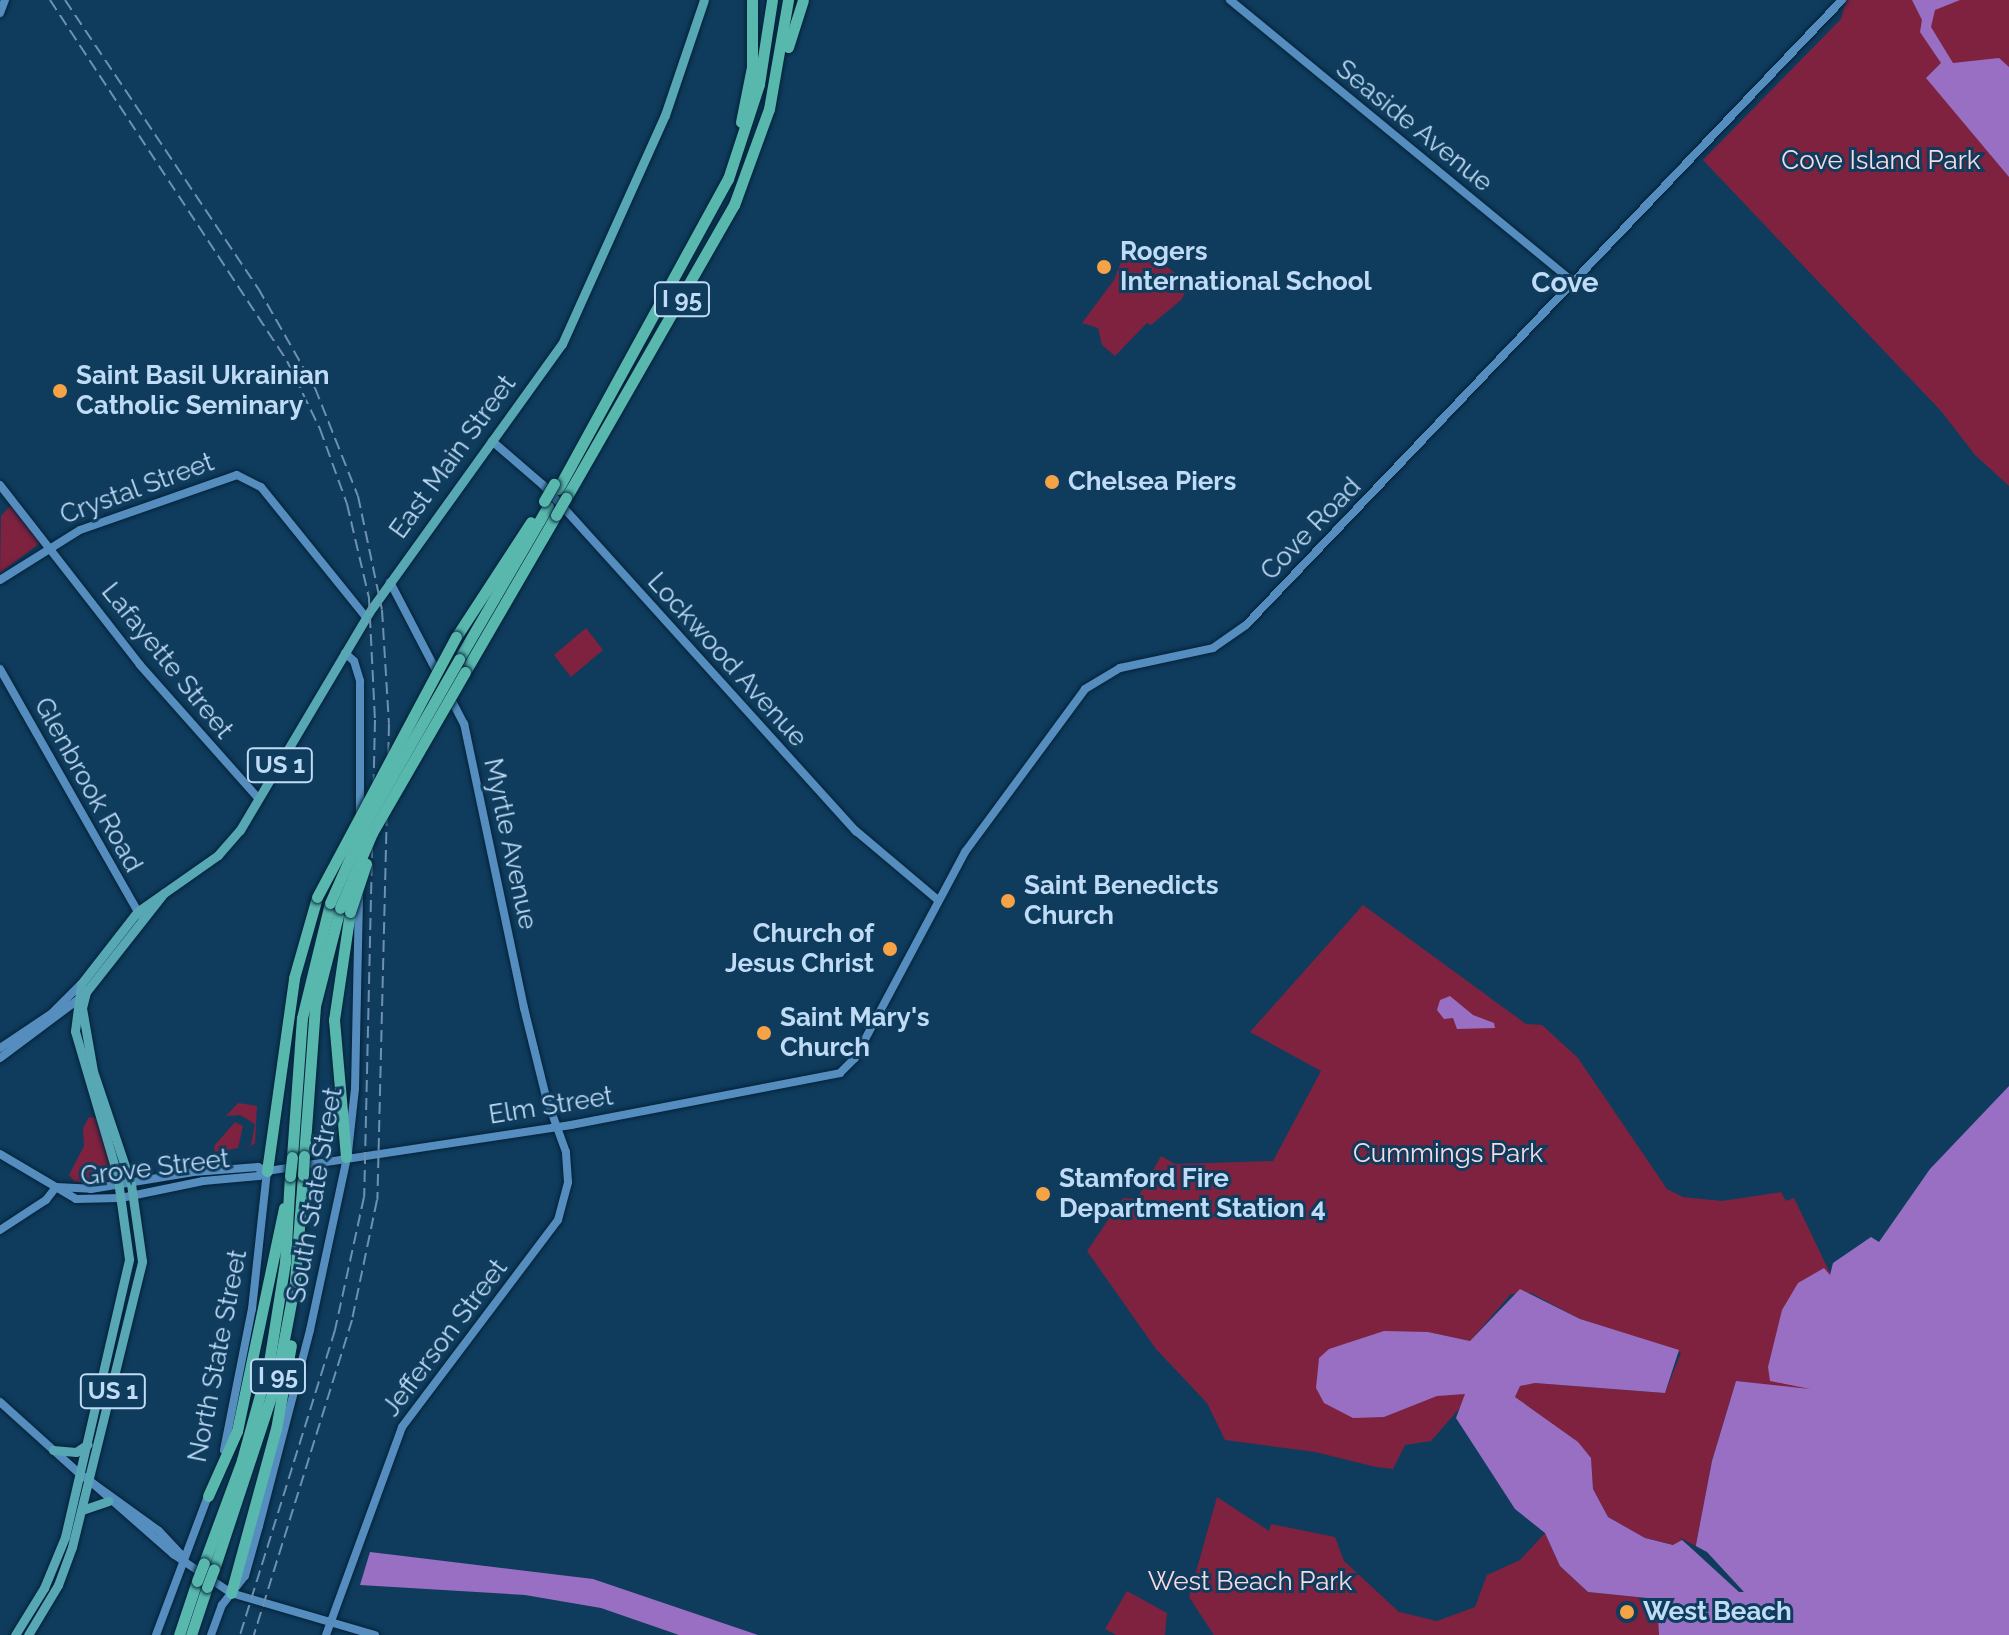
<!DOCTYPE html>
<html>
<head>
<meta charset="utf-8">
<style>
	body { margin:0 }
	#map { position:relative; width:2009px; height:1635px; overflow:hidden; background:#0f3c5d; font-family:Raleway,sans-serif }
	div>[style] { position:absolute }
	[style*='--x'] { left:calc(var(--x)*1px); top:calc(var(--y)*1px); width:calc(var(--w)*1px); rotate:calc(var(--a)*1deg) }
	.green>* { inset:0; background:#7e223f }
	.water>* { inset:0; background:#996fc4 }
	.pier>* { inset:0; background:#0f3c5d }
	.roads { filter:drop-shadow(0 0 2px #042239) drop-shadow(0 0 2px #042239) }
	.secondary>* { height:8px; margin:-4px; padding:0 4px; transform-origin:4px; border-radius:4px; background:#558ebe }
	.primary>* { height:9px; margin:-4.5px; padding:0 4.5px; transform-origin:4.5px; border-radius:4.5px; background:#57a7b4 }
	.highway>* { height:11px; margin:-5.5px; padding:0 5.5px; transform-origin:5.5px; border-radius:5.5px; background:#59b8ad }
	.rail>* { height:2px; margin-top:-1px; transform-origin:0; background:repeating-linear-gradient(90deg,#6d91ae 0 12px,transparent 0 18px) }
	.bridges { filter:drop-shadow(0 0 2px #042239) drop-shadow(0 0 2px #042239) }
	.highway-bridge>* { height:11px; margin:-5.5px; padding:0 5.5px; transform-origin:5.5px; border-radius:5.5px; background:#59b8ad }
	.dots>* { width:22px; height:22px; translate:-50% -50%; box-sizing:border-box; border:4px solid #0f3c5d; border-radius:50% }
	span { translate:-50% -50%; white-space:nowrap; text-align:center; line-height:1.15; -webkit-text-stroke:6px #0f3c5d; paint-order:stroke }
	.shield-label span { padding:2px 6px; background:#0f3c5d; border:2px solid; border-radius:6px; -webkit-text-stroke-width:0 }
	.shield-label { font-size:24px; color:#bfdbf5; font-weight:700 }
	.street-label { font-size:26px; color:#bfdbf5 }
	.park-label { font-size:26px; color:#f8dbe0 }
	.poi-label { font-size:26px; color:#bfdbf5; font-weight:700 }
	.left { translate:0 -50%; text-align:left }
	.right { translate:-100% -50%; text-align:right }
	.neighbourhood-label { font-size:28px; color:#bfdbf5; font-weight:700 }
</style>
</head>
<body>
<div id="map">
	<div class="green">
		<i style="clip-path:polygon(1846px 0,2009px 0,2009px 486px,1975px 455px,1941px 411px,1703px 160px,1841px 19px)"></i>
		<i style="clip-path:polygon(1130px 239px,1190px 284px,1181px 300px,1151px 325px,1147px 323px,1115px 356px,1102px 345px,1098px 328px,1082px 323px,1114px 280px)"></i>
		<i style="clip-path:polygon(11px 505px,40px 543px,0 573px,1px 516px)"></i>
		<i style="clip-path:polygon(586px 628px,603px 650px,571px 677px,554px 655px)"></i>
		<i style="clip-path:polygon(1363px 905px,1526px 1024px,1542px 1025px,1578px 1058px,1667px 1189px,1683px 1197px,1722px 1201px,1781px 1192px,1786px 1201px,1794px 1198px,1831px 1275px,1808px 1390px,1736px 1381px,1712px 1461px,1695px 1550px,1645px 1538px,1608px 1517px,1593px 1489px,1591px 1458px,1577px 1442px,1515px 1397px,1520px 1386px,1535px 1383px,1665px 1393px,1681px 1353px,1580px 1319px,1531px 1293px,1511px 1294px,1470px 1341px,1428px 1332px,1384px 1417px,1437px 1395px,1465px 1394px,1465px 1402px,1431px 1441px,1405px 1445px,1393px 1469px,1376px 1467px,1315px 1452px,1225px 1440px,1207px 1403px,1156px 1349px,1087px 1251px,1123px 1198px,1137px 1199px,1161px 1156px,1175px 1164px,1273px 1161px,1321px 1071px,1250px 1032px)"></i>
		<i style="clip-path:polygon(238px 1103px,257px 1106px,255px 1143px,244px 1151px,251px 1145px,255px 1124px,240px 1115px,226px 1116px)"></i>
		<i style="clip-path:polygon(89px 1117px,96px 1118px,114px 1175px,110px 1182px,75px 1182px,69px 1175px,84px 1146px,83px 1128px)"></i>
		<i style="clip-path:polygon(235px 1122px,243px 1126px,238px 1148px,215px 1152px,214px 1146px)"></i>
		<i style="clip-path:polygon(1217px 1497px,1269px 1531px,1271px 1524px,1335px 1537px,1344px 1561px,1399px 1612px,1437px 1621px,1475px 1607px,1487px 1575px,1520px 1560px,1545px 1533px,1560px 1566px,1588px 1592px,1657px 1599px,1659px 1635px,1214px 1635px,1189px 1597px)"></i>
		<i style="clip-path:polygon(1127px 1591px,1167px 1613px,1165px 1635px,1116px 1635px,1105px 1629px)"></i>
	</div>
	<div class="water">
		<i style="clip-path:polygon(1912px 0,1960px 0,1935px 10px,1931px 27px,1953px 63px,1999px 58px,2009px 67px,2009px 177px,1926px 78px,1941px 63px,1920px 32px,1922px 20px)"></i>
		<i style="clip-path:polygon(1450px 996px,1473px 1015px,1494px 1023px,1495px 1028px,1457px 1029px,1453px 1018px,1444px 1019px,1437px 1010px,1440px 1000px)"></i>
		<i style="clip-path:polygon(2009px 1086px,2009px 1635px,1659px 1635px,1657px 1599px,1588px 1592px,1560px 1566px,1545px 1533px,1515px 1509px,1456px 1418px,1465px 1394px,1437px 1396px,1384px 1417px,1353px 1418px,1324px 1403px,1316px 1388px,1319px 1358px,1329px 1349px,1384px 1331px,1428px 1332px,1470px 1341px,1520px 1289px,1580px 1319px,1679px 1350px,1665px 1393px,1535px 1383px,1520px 1386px,1515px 1397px,1578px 1442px,1591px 1458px,1593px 1489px,1608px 1517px,1645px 1538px,1673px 1545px,1682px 1540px,1695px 1550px,1712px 1461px,1736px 1381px,1810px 1389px,1770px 1381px,1768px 1367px,1782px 1310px,1798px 1283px,1824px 1268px,1830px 1275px,1833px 1263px,1871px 1237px,1879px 1242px,1930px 1169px)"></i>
		<i style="clip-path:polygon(370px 1552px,593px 1579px,758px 1635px,679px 1635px,601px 1608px,525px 1595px,360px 1585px)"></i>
	</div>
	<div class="pier">
		<i style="clip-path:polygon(1679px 1537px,1707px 1552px,1744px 1592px,1739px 1592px)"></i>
	</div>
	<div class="roads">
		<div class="secondary">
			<i style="--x:1230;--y:0;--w:445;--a:39.4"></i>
			<i style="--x:0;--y:13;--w:14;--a:-69"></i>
			<i style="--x:492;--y:441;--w:67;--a:40.8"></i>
			<i style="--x:543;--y:485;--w:467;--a:47.9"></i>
			<i style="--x:856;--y:831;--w:107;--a:40.1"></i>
			<i style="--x:0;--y:485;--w:228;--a:52.1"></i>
			<i style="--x:140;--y:665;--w:179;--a:48.4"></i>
			<i style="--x:0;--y:580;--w:94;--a:-32"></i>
			<i style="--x:80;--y:530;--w:166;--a:-19.3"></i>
			<i style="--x:237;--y:475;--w:27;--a:27"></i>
			<i style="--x:261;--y:487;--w:167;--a:51.1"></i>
			<i style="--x:345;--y:653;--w:12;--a:42"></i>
			<i style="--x:354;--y:661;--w:21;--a:73"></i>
			<i style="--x:360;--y:681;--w:133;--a:90"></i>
			<i style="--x:0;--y:669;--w:283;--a:60.4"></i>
			<i style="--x:0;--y:1048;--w:61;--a:-33.7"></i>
			<i style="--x:51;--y:1014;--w:42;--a:-45"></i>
			<i style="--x:0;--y:1058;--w:99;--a:-36.8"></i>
			<i style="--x:0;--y:1154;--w:88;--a:30.6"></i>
			<i style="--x:76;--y:1199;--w:45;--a:-1.3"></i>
			<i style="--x:121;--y:1198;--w:84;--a:-11.7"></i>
			<i style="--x:203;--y:1181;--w:56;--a:-5.1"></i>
			<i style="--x:259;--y:1176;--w:5;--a:-68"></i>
			<i style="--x:56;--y:1187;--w:35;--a:3"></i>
			<i style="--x:91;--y:1189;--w:104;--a:-9.4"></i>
			<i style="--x:194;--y:1172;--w:64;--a:-4.5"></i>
			<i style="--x:258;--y:1167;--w:10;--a:24"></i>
			<i style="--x:267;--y:1171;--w:307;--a:-8.6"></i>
			<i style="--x:571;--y:1125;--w:274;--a:-10.9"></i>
			<i style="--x:840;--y:1073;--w:21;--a:-45"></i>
			<i style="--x:855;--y:1058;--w:234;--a:-61.9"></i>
			<i style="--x:965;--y:852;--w:202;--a:-53.6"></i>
			<i style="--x:1085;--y:689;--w:41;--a:-31"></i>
			<i style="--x:1120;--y:668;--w:95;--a:-12.1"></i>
			<i style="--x:1213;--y:648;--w:40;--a:-34.9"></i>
			<i style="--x:1246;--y:625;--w:864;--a:-46.36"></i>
			<i style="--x:0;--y:1230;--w:55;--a:-33.1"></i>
			<i style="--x:46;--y:1200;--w:16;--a:-52"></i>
			<i style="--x:0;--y:1402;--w:108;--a:42"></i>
			<i style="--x:80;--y:1474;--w:97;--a:35.8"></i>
			<i style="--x:159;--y:1531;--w:35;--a:47"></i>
			<i style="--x:224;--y:1450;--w:144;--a:-78.8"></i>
			<i style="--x:252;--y:1309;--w:139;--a:-83.8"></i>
			<i style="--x:90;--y:1481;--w:111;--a:41.3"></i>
			<i style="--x:173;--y:1554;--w:70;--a:33.9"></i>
			<i style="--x:231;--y:1593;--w:150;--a:16.3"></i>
			<i style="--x:156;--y:1635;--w:152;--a:-69.5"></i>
			<i style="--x:211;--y:1635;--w:32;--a:-70"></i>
			<i style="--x:222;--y:1605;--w:37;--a:-52"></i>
			<i style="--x:245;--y:1576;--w:52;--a:-74.4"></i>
			<i style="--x:259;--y:1526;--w:203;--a:-75.4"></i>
			<i style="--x:310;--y:1330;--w:182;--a:-77.9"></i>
			<i style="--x:348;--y:1152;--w:63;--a:-83.7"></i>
			<i style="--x:355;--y:1089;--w:193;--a:-88.8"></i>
			<i style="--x:326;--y:1635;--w:221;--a:-69.9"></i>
			<i style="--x:402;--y:1427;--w:259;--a:-53"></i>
			<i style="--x:558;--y:1220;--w:39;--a:-75"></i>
			<i style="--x:568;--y:1182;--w:30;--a:-94"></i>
			<i style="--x:566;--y:1152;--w:59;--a:-110"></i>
			<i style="--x:546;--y:1097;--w:92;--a:-103.9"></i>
			<i style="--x:524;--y:1008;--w:290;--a:-101.9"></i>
			<i style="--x:464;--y:724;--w:160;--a:-117.5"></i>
		</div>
		<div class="primary">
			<i style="--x:53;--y:1450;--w:23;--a:5"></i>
			<i style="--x:76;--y:1452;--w:14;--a:-34"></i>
			<i style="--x:82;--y:1510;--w:28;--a:-19"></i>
			<i style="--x:15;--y:1635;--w:55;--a:-58.3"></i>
			<i style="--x:44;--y:1588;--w:55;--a:-67.6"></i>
			<i style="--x:65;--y:1537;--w:285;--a:-77"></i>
			<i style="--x:129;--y:1259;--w:86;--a:-98"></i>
			<i style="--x:117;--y:1174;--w:149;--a:-106.4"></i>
			<i style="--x:75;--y:1031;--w:47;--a:-82.7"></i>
			<i style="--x:81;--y:984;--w:91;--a:-52.1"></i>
			<i style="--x:137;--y:912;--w:99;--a:-35.1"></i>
			<i style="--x:218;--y:855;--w:33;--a:-49"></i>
			<i style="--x:240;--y:830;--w:258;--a:-59.3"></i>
			<i style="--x:372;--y:608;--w:325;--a:-54.3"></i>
			<i style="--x:562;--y:344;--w:251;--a:-65.8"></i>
			<i style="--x:665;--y:115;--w:121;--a:-71.3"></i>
			<i style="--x:28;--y:1635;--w:58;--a:-59"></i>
			<i style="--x:58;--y:1585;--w:40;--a:-69.8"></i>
			<i style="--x:72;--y:1547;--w:294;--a:-76.2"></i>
			<i style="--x:142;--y:1261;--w:78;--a:-98.1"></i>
			<i style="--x:131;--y:1184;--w:119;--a:-108.6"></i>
			<i style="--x:93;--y:1071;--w:64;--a:-99.9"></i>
			<i style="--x:82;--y:1008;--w:16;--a:-76"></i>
			<i style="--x:86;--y:992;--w:126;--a:-51.8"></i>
		</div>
		<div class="highway">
			<i style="--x:788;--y:47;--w:49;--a:-72.3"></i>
			<i style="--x:741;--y:122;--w:56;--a:-78.7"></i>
			<i style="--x:752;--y:67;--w:67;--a:-90"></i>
			<i style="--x:558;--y:489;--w:354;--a:-61.3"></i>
			<i style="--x:728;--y:179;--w:100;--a:-71.9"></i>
			<i style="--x:759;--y:84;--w:85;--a:-81.2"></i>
			<i style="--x:566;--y:498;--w:338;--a:-60.2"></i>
			<i style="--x:734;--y:205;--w:102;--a:-70"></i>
			<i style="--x:769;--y:109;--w:111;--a:-80.1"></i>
			<i style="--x:456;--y:637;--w:137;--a:-56.9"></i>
			<i style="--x:459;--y:659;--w:177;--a:-59.8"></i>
			<i style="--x:465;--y:672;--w:181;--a:-59.9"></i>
			<i style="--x:304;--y:1156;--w:150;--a:-85.8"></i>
			<i style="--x:315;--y:1006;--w:101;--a:-75.7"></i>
			<i style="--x:292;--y:1157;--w:139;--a:-85.9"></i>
			<i style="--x:302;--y:1018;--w:118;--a:-76.3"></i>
			<i style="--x:346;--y:1157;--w:138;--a:-95"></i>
			<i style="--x:334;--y:1020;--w:109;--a:-81.6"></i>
			<i style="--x:267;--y:1171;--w:195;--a:-82"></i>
			<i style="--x:294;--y:978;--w:84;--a:-74.1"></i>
			<i style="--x:208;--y:1496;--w:71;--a:-66"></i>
			<i style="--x:237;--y:1431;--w:228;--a:-78.1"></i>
			<i style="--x:204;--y:1563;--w:110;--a:-69.7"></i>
			<i style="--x:242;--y:1460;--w:102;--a:-74.6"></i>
			<i style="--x:269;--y:1362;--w:101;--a:-80.9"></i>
			<i style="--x:285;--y:1262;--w:86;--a:-86.7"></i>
			<i style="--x:214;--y:1569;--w:197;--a:-71.7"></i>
			<i style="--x:276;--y:1382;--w:103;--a:-79.3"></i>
			<i style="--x:295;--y:1281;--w:106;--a:-85.7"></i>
			<i style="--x:231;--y:1593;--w:170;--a:-74.7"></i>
			<i style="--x:276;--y:1429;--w:85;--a:-79.9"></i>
			<i style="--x:179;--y:1635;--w:57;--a:-71.6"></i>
			<i style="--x:191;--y:1635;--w:51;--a:-71.6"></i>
		</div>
	</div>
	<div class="rail">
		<i style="--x:50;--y:0;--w:432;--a:56.7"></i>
		<i style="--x:287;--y:361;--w:76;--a:64.1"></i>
		<i style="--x:320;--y:429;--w:80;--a:70.2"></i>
		<i style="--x:347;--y:504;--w:97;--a:76.8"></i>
		<i style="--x:369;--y:598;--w:122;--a:87.2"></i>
		<i style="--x:375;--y:720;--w:477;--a:91.3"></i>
		<i style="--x:364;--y:1197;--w:136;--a:102.3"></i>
		<i style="--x:335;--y:1330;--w:319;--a:107.3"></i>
		<i style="--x:65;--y:0;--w:347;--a:56.2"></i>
		<i style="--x:258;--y:288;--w:115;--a:60.3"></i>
		<i style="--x:315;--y:388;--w:116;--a:68.3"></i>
		<i style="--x:358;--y:496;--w:116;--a:78.1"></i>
		<i style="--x:382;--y:610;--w:114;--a:86.5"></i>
		<i style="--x:389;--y:724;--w:476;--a:91.4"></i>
		<i style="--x:377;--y:1200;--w:123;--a:101.8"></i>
		<i style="--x:352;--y:1320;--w:330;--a:107.3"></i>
	</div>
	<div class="bridges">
		<div class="highway-bridge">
			<i style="--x:544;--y:501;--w:20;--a:-60"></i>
			<i style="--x:556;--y:515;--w:20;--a:-60"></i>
			<i style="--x:317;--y:897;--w:295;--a:-61.9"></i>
			<i style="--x:330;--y:903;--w:86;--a:-66.1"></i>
			<i style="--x:365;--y:824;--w:190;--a:-60.3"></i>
			<i style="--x:340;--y:908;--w:82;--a:-66.9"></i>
			<i style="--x:372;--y:833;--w:186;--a:-60"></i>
			<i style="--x:350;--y:912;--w:51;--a:-71.6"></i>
			<i style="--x:303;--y:1175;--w:19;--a:-87"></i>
			<i style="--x:290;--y:1176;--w:19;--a:-84"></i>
			<i style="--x:197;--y:1581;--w:19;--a:-69"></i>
			<i style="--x:207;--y:1587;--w:19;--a:-69"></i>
		</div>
	</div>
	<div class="dots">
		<i style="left:1104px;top:267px;background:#f5a346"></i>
		<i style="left:60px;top:391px;background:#f5a346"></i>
		<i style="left:1052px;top:482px;background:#f5a346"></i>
		<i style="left:1008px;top:901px;background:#f5a346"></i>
		<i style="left:890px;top:949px;background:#f5a346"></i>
		<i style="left:764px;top:1033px;background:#f5a346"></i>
		<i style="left:1043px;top:1194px;background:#f5a346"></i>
		<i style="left:1627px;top:1612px;background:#f5a346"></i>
	</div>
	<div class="shield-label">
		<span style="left:682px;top:299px">I 95</span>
		<span style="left:280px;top:765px">US 1</span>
		<span style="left:278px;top:1376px">I 95</span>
		<span style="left:113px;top:1391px">US 1</span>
	</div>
	<div class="street-label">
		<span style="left:1414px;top:126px;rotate:39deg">Seaside Avenue</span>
		<span style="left:453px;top:457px;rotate:-54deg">East Main Street</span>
		<span style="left:137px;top:489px;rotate:-20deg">Crystal Street</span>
		<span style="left:1311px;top:529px;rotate:-46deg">Cove Road</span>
		<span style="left:727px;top:660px;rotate:48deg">Lockwood Avenue</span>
		<span style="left:167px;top:661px;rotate:51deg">Lafayette Street</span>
		<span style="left:88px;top:785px;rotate:61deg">Glenbrook Road</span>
		<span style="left:510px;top:844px;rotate:78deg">Myrtle Avenue</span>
		<span style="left:551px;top:1106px;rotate:-9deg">Elm Street</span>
		<span style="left:155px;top:1168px;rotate:-7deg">Grove Street</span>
		<span style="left:315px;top:1195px;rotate:-80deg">South State Street</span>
		<span style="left:445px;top:1338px;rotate:-53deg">Jefferson Street</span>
		<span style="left:218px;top:1356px;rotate:-79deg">North State Street</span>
	</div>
	<div class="park-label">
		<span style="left:1881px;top:161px">Cove Island Park</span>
		<span style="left:1448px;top:1154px">Cummings Park</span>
		<span style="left:1250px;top:1582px">West Beach Park</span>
	</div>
	<div class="poi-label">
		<span class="left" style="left:1120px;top:267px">Rogers<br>International School</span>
		<span class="left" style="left:76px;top:391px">Saint Basil Ukrainian<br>Catholic Seminary</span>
		<span class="left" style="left:1068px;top:482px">Chelsea Piers</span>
		<span class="left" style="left:1024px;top:901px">Saint Benedicts<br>Church</span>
		<span class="right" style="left:874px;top:949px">Church of<br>Jesus Christ</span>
		<span class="left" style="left:780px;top:1033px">Saint Mary's<br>Church</span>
		<span class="left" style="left:1059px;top:1194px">Stamford Fire<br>Department Station 4</span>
		<span class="left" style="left:1643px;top:1612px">West Beach</span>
	</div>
	<div class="neighbourhood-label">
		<span style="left:1565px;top:283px">Cove</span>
	</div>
</div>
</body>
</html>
